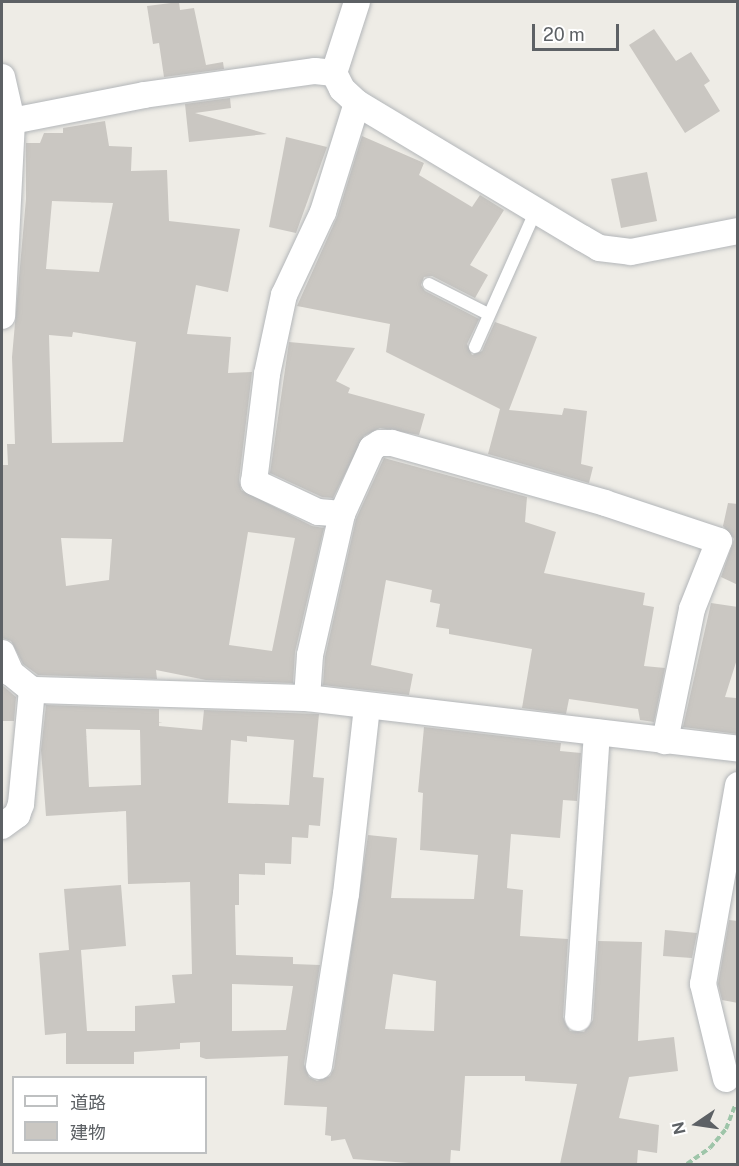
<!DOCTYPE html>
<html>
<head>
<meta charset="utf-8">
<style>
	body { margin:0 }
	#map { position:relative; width:739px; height:1166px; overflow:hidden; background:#eeece6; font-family:"Public Sans","Noto Sans JP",sans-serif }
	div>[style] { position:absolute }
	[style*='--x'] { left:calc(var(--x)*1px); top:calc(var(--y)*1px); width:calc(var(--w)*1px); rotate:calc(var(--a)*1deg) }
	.building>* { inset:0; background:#cac7c2 }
	.path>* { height:4px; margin-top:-2px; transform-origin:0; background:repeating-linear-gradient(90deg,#9ec5a9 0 6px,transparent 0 9px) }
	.roads { filter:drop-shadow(0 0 2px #b3b6b9) drop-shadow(0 0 2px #b3b6b9) }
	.lane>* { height:12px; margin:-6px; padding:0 6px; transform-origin:6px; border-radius:6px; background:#fff }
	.street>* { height:26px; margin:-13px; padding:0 13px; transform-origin:13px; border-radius:13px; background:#fff }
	span { translate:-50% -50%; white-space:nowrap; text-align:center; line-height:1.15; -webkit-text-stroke:4.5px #fff; paint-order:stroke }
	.frame { position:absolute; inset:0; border:3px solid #5d6165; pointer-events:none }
	.legend { position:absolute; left:12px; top:1076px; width:195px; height:78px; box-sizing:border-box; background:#fff; border:2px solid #bec0c1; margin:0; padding:8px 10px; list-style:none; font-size:18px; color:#5d6165 }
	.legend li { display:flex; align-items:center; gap:12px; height:30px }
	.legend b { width:30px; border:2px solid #bec0c1 }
	.north { position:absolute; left:667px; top:1094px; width:60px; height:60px; -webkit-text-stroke:4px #fff; paint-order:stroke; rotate:257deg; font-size:16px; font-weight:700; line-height:24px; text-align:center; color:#5d6165 }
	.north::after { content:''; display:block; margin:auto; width:21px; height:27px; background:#5d6165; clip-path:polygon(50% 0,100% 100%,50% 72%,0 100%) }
	.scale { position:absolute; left:532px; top:24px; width:87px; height:27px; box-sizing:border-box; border:3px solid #5d6165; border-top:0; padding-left:8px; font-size:18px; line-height:21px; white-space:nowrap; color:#5d6165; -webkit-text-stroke:4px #fff; paint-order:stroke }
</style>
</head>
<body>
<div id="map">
	<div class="building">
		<i style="clip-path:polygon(179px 2px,180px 10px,194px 8px,206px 65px,223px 62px,224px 69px,164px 77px,159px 43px,153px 44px,147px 6px)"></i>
		<i style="clip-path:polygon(654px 29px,676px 61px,691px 52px,710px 81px,704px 85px,720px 111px,685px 133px,629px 45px)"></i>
		<i style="clip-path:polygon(230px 98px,231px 108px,195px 113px,267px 134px,189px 142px,185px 104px)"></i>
		<i style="clip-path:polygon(evenodd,105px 121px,109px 146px,132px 147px,131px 171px,167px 170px,169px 221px,240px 229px,228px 292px,196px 285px,187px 334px,231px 337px,228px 373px,252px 372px,239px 480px,241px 490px,312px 526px,324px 528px,295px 652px,293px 683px,206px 680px,156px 670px,157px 679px,38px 675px,23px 664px,11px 641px,2px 638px,3px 465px,8px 465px,7px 444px,15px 444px,12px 357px,26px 199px,26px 143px,40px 143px,44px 133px,63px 133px,63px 128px,105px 121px,52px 201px,113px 203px,99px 272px,46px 269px,52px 201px,105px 121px,73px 332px,136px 342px,123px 442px,52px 443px,49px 335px,72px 337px,73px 332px,105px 121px,248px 532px,295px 538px,272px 651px,229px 645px,248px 532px,105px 121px,61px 538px,112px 539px,109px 580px,66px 586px,61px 538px)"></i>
		<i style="clip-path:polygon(362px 136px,424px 163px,419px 175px,472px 207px,480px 195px,504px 210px,470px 265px,488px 275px,475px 298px,432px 276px,424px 277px,421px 285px,425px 291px,479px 319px,467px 344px,472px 355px,482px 351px,495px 322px,537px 337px,509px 410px,562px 415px,564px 408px,587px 411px,581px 464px,593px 467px,589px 483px,488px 454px,500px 409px,386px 352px,390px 324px,297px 306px,337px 217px)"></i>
		<i style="clip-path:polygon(286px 137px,327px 147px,296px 233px,269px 227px)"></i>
		<i style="clip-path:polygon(647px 172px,657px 221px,621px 228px,611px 179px)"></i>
		<i style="clip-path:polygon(289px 342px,355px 348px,336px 381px,350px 388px,348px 393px,425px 414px,419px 435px,380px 428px,364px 436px,333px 498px,322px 497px,270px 473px)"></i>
		<i style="clip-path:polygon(384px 458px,527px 497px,525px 522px,556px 532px,544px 573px,645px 593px,643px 605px,654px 607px,644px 666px,665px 668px,654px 722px,640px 720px,638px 709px,569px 699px,566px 714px,522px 708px,532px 649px,449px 634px,449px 629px,436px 627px,440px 604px,430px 602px,432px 590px,386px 580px,371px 665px,413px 674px,409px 695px,323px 685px,325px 657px,356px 519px)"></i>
		<i style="clip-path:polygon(728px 503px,738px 504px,738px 585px,721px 577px,734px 539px,723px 526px)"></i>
		<i style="clip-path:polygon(711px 603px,738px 607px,738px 656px,725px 697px,736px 698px,738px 734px,683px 727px)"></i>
		<i style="clip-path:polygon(2px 685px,16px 697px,14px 721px,2px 721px)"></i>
		<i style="clip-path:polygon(evenodd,46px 705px,159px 709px,159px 726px,202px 730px,204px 710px,319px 714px,313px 777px,324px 778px,320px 826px,309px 825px,308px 838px,292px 837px,291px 864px,265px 863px,265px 875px,239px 874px,239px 905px,235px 905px,236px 955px,293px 957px,293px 964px,320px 965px,304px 1064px,309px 1077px,317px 1081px,330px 1076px,334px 1068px,368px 835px,397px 838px,391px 898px,474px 899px,478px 855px,420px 850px,423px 793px,418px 792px,424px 727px,561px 743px,560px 751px,581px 753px,577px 801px,563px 800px,560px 838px,511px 834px,507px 888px,523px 890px,520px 936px,568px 939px,563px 1017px,570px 1031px,584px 1032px,593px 1020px,598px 941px,642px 942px,638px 1041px,674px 1037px,678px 1071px,629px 1077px,619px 1118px,659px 1125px,657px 1153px,638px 1150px,637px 1164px,560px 1164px,577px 1084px,525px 1081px,525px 1076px,465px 1076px,460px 1151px,451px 1150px,450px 1164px,423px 1164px,353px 1159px,345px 1139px,331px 1141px,331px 1136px,325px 1135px,327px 1107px,284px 1105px,288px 1056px,206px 1059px,200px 1057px,200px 1042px,180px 1043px,180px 1049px,134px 1052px,134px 1064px,66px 1064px,66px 1033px,45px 1035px,39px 953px,69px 950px,64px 889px,121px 885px,126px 946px,81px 950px,87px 1031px,135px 1031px,135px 1006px,175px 1003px,172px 975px,192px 974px,190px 882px,128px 884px,126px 811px,46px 816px,41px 750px,46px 705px,86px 729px,140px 730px,141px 785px,89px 787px,86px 729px,46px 705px,247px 736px,294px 740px,289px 805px,228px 803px,231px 740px,247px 742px,247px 736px,46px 705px,393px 974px,436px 981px,434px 1031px,385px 1029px,393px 974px,46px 705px,232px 984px,293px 986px,286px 1030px,232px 1031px,232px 984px)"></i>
		<i style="clip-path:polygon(729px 920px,738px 921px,738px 1003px,722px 1000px,718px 984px)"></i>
		<i style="clip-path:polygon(665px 930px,697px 933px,692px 958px,663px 956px)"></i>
	</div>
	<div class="path">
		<i style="--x:687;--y:1164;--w:28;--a:-35"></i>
		<i style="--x:710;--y:1148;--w:25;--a:-50"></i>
		<i style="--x:726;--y:1129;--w:26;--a:-69"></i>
	</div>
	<div class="roads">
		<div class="lane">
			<i style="--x:429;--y:284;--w:66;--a:27"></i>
			<i style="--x:475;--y:347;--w:150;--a:-66"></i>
		</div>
		<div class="street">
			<i style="--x:357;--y:2;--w:75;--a:107.9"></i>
			<i style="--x:334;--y:73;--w:18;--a:63"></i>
			<i style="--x:342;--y:89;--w:21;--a:43"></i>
			<i style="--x:357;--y:103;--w:262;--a:31"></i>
			<i style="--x:582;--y:238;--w:20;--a:30"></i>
			<i style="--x:599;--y:248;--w:32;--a:7"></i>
			<i style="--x:631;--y:252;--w:109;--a:-11.1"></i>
			<i style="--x:2;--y:77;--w:45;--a:77.2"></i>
			<i style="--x:12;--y:121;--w:195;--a:92.9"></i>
			<i style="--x:12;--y:121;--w:135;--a:-11.1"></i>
			<i style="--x:144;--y:95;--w:173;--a:-8"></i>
			<i style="--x:315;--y:71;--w:19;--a:6"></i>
			<i style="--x:342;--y:514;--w:24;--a:-175"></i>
			<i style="--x:318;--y:512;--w:71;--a:-154.9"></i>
			<i style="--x:254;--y:482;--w:109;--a:-83.1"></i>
			<i style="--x:267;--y:374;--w:81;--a:-77.9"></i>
			<i style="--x:284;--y:295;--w:92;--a:-64.8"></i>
			<i style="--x:323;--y:212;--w:114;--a:-72.7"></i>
			<i style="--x:2;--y:653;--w:22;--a:66"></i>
			<i style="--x:11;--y:673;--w:27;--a:39"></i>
			<i style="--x:32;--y:690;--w:275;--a:1.7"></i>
			<i style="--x:307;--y:698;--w:434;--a:6.7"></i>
			<i style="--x:307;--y:698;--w:43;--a:-86"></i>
			<i style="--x:310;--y:655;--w:145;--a:-77.2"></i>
			<i style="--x:342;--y:514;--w:72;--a:-65.6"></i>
			<i style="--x:372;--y:448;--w:9;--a:-32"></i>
			<i style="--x:380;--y:443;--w:12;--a:0"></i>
			<i style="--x:392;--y:443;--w:221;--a:15.7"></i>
			<i style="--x:605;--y:503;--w:120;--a:18.4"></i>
			<i style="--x:719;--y:541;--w:73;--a:111.7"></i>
			<i style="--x:692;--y:609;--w:135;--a:101.6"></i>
			<i style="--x:2;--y:826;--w:19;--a:-36"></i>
			<i style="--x:17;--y:815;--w:12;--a:-70"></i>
			<i style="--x:21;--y:804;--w:115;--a:-84.5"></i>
			<i style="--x:578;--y:1018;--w:286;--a:-86.2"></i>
			<i style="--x:319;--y:1066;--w:174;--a:-81.1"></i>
			<i style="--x:346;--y:894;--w:189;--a:-83.6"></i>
			<i style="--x:726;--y:1079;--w:98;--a:-103.6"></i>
			<i style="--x:703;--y:984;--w:202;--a:-80"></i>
		</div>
	</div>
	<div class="frame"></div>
	<ul class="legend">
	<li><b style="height:8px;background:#fff"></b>道路</li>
	<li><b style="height:16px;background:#cac7c2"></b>建物</li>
	</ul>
	<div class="north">N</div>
	<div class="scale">20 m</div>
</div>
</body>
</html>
